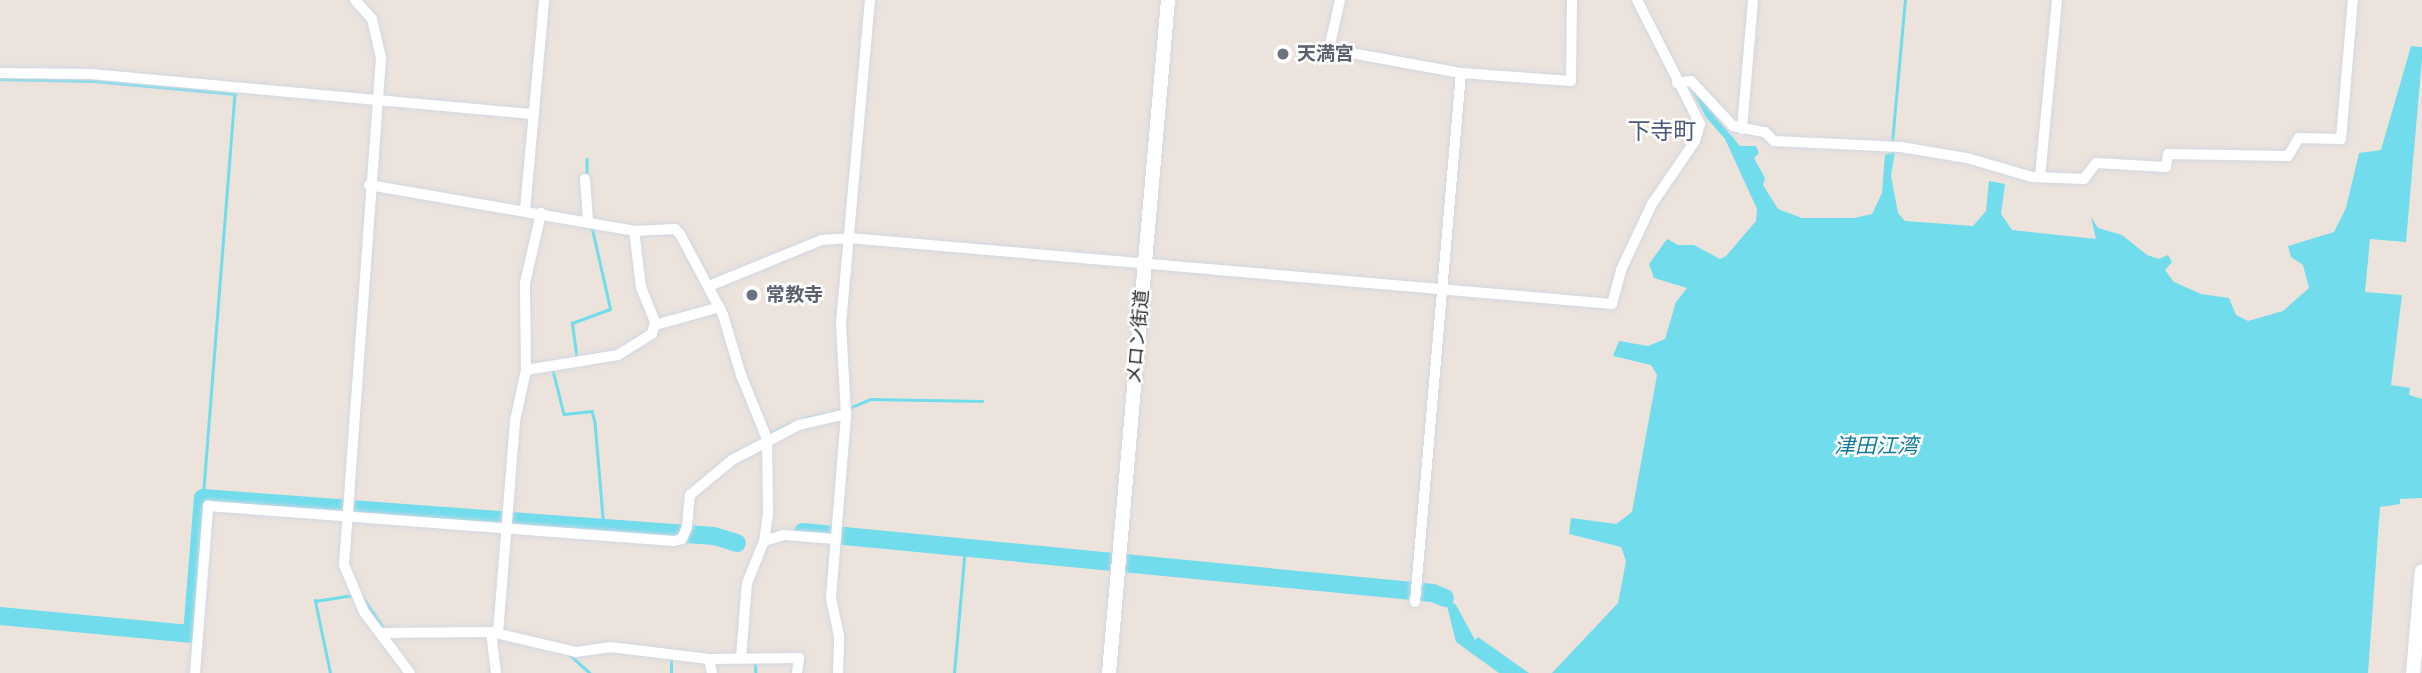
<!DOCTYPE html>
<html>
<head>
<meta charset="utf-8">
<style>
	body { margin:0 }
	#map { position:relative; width:2422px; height:673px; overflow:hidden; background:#ece3dc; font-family:Poppins,"Noto Sans JP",sans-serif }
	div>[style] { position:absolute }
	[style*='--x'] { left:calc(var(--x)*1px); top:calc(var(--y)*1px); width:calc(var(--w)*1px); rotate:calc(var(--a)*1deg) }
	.water>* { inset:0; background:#71dcec }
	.stream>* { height:2.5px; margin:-1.25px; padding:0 1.25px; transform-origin:1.25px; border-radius:1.25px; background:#71dcec }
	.river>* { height:18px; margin:-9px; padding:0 9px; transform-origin:9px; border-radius:9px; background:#71dcec }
	.roads { filter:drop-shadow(0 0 2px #d2d7e3) drop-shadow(0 0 2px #d2d7e3) }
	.street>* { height:10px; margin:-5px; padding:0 5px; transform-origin:5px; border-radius:5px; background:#fff }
	.secondary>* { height:14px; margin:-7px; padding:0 7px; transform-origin:7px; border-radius:7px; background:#fff }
	.dots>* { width:19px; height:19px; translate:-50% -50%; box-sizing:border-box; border:4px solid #fff; border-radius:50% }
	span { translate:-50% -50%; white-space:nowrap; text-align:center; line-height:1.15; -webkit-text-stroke:5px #fff; paint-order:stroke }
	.worship-label { font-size:19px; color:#5b616d; font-weight:700 }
	.left { translate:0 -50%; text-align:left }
	.street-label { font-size:19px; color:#2a2a2a }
	.water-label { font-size:21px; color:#107b98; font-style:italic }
	.quarter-label { font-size:23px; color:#4b5a7a }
</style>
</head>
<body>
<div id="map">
	<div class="water">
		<i style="clip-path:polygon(2411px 46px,2422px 47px,2422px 58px,2406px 242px,2370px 239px,2365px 292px,2402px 295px,2391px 385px,2410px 388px,2409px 395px,2422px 399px,2422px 498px,2400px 499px,2400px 504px,2380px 507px,2368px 673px,1552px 673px,1618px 603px,1626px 561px,1621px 547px,1569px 534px,1571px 518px,1616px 524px,1632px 512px,1657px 375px,1651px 365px,1613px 356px,1619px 341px,1648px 346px,1665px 339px,1676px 302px,1687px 288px,1654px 278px,1649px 264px,1667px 239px,1678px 245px,1694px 245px,1720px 259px,1726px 256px,1756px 221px,1757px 209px,1725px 139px,1706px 117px,1688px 84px,1740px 146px,1756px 146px,1759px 153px,1754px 158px,1765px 178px,1763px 185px,1778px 209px,1802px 218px,1854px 218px,1872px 214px,1882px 193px,1885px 155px,1895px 151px,1891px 176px,1898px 213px,1905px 221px,1973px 226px,1986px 211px,1989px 181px,2005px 184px,2001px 214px,2012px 230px,2096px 239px,2091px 217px,2098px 228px,2122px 235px,2147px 255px,2159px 259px,2168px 255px,2172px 262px,2165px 270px,2174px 282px,2201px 294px,2229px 298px,2236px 315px,2248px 321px,2283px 311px,2309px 288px,2303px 265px,2291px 257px,2288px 246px,2334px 232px,2346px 208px,2359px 153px,2381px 150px)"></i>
		<i style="clip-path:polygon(1445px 598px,1456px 605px,1475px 640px,1478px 637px,1529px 673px,1499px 673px,1456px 642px)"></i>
	</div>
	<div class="stream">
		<i style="--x:0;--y:79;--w:95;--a:1.2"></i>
		<i style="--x:95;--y:81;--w:141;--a:5.3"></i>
		<i style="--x:235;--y:94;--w:405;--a:94.5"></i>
		<i style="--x:1892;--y:142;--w:143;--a:-84.8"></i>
		<i style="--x:587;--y:159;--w:18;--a:90"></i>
		<i style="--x:577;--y:360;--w:37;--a:-98"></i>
		<i style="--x:572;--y:323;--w:40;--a:-20.2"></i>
		<i style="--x:610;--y:309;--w:86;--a:-102.7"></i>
		<i style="--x:553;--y:370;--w:45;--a:76"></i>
		<i style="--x:564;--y:414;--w:28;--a:-6"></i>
		<i style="--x:592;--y:411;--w:11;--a:75"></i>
		<i style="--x:595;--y:422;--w:108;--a:85.2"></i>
		<i style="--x:847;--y:409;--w:25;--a:-23"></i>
		<i style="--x:870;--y:399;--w:112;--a:1"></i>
		<i style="--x:806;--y:418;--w:29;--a:-12"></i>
		<i style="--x:768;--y:435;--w:25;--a:-27"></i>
		<i style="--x:360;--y:593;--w:45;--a:56"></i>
		<i style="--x:392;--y:637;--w:31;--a:0"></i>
		<i style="--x:570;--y:655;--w:27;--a:42"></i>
		<i style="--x:755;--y:662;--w:11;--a:85"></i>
		<i style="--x:330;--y:673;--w:74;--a:-101.8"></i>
		<i style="--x:315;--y:601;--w:38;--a:-9"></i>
		<i style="--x:671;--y:673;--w:14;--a:-90"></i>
		<i style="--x:954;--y:673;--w:127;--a:-85"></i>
	</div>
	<div class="river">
		<i style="--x:803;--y:532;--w:633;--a:5.53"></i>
		<i style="--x:1433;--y:593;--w:13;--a:23"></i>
		<i style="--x:0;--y:616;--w:193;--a:5.4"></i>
		<i style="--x:192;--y:634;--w:136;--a:-85.4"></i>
		<i style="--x:203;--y:498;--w:512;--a:4.25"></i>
		<i style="--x:714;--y:536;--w:24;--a:17"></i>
	</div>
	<div class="roads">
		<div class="street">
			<i style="--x:355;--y:0;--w:25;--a:48"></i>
			<i style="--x:372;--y:19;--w:40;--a:77"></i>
			<i style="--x:381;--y:58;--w:508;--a:94.17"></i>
			<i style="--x:344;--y:565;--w:51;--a:66.9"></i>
			<i style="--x:364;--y:612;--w:76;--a:53"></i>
			<i style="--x:1340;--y:0;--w:50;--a:102.7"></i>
			<i style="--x:1329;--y:49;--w:134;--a:10.3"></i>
			<i style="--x:1461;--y:73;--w:110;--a:4.2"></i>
			<i style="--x:1571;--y:81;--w:81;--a:-89.3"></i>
			<i style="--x:0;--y:73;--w:91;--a:0.6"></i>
			<i style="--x:91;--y:74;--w:445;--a:5.2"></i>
			<i style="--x:1677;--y:83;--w:14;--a:-8"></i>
			<i style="--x:1691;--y:81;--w:62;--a:47"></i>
			<i style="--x:1733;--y:126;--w:33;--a:11"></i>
			<i style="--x:1765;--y:132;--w:13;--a:45"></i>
			<i style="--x:1774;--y:141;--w:127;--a:2.7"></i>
			<i style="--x:1901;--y:147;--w:67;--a:9.5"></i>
			<i style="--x:1967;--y:158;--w:68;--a:16.3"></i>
			<i style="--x:2032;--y:177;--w:52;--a:2.2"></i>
			<i style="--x:2084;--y:179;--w:20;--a:-53"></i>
			<i style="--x:2096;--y:163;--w:70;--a:3.3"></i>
			<i style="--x:2166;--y:167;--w:13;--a:-81"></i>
			<i style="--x:2168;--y:154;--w:120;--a:1"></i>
			<i style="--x:2288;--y:156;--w:21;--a:-59"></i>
			<i style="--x:2299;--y:138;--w:42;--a:1.4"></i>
			<i style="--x:2341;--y:139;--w:140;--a:-85.1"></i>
			<i style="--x:1742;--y:129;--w:129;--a:-85.1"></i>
			<i style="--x:2040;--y:177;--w:178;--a:-84.5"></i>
			<i style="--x:585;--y:179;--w:42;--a:85.9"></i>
			<i style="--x:369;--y:185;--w:269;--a:9.8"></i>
			<i style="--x:634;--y:231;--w:41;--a:-2.8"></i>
			<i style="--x:675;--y:229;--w:7;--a:45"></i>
			<i style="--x:680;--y:234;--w:92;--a:62"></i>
			<i style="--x:723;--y:315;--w:63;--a:73.3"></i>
			<i style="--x:741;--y:375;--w:69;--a:67.9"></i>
			<i style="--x:767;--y:439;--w:75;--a:89.2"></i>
			<i style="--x:768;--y:514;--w:27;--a:98"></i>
			<i style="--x:764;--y:541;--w:45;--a:112"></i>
			<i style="--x:747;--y:583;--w:75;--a:94.6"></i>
			<i style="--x:525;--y:210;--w:211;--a:-84.8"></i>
			<i style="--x:709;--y:286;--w:122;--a:-22.2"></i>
			<i style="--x:822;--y:240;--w:27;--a:-4"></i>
			<i style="--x:849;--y:238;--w:766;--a:4.94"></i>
			<i style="--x:1612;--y:304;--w:35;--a:-75"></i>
			<i style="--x:1621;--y:270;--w:73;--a:-64.8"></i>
			<i style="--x:1652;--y:204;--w:76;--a:-55.7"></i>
			<i style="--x:1695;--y:141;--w:18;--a:-74"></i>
			<i style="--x:1700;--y:124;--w:139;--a:-116.9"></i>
			<i style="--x:655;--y:325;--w:67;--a:-15.5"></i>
			<i style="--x:526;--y:370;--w:93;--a:-9.3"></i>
			<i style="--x:618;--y:355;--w:40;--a:-32"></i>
			<i style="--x:652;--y:334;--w:12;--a:-76"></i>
			<i style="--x:655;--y:322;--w:38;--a:-112"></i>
			<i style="--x:641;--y:287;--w:56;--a:-97.1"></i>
			<i style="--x:764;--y:541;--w:21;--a:-17"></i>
			<i style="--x:784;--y:535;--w:51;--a:4.5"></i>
			<i style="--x:1415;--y:602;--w:531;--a:-85.03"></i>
			<i style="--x:491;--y:632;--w:41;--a:83"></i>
			<i style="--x:380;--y:633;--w:111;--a:-0.5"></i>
			<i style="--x:491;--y:632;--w:87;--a:13.2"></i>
			<i style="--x:576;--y:652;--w:34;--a:-8"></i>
			<i style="--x:610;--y:647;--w:100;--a:6.9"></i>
			<i style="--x:709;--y:659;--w:90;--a:-0.6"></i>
			<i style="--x:799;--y:658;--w:15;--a:98"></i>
			<i style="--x:498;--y:633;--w:213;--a:-85.4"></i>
			<i style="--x:515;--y:421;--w:52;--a:-77.8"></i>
			<i style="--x:526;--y:370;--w:87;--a:-90.7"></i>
			<i style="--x:525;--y:283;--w:72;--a:-77.1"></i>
			<i style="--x:709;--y:659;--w:14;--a:78"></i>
			<i style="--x:195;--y:673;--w:168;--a:-85.5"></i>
			<i style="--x:208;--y:506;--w:467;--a:4.3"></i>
			<i style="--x:674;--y:541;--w:8;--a:-14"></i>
			<i style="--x:682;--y:539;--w:13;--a:-67"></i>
			<i style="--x:687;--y:527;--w:32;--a:-85"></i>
			<i style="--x:690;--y:495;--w:55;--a:-39.8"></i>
			<i style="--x:732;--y:460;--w:76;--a:-27.6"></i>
			<i style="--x:799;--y:425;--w:48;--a:-13.2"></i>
			<i style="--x:838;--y:673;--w:37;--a:-88"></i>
			<i style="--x:839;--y:636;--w:39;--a:-102"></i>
			<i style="--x:831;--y:598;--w:185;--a:-85.3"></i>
			<i style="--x:846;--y:414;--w:90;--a:-93.2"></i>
			<i style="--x:841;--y:324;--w:325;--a:-84.9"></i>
		</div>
		<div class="secondary">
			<i style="--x:1109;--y:673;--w:676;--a:-84.99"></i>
			<i style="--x:2413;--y:673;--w:102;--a:-85"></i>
		</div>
	</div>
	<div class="dots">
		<i style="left:1283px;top:54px;background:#6b7280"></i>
		<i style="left:752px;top:295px;background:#6b7280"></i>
	</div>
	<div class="worship-label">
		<span class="left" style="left:1297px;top:54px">天満宮</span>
		<span class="left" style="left:766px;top:295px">常教寺</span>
	</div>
	<div class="street-label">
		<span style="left:1138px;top:337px;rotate:-85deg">メロン街道</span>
	</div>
	<div class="water-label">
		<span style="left:1876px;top:446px">津田江湾</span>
	</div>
	<div class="quarter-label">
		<span style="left:1662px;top:131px">下寺町</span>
	</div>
</div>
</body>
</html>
